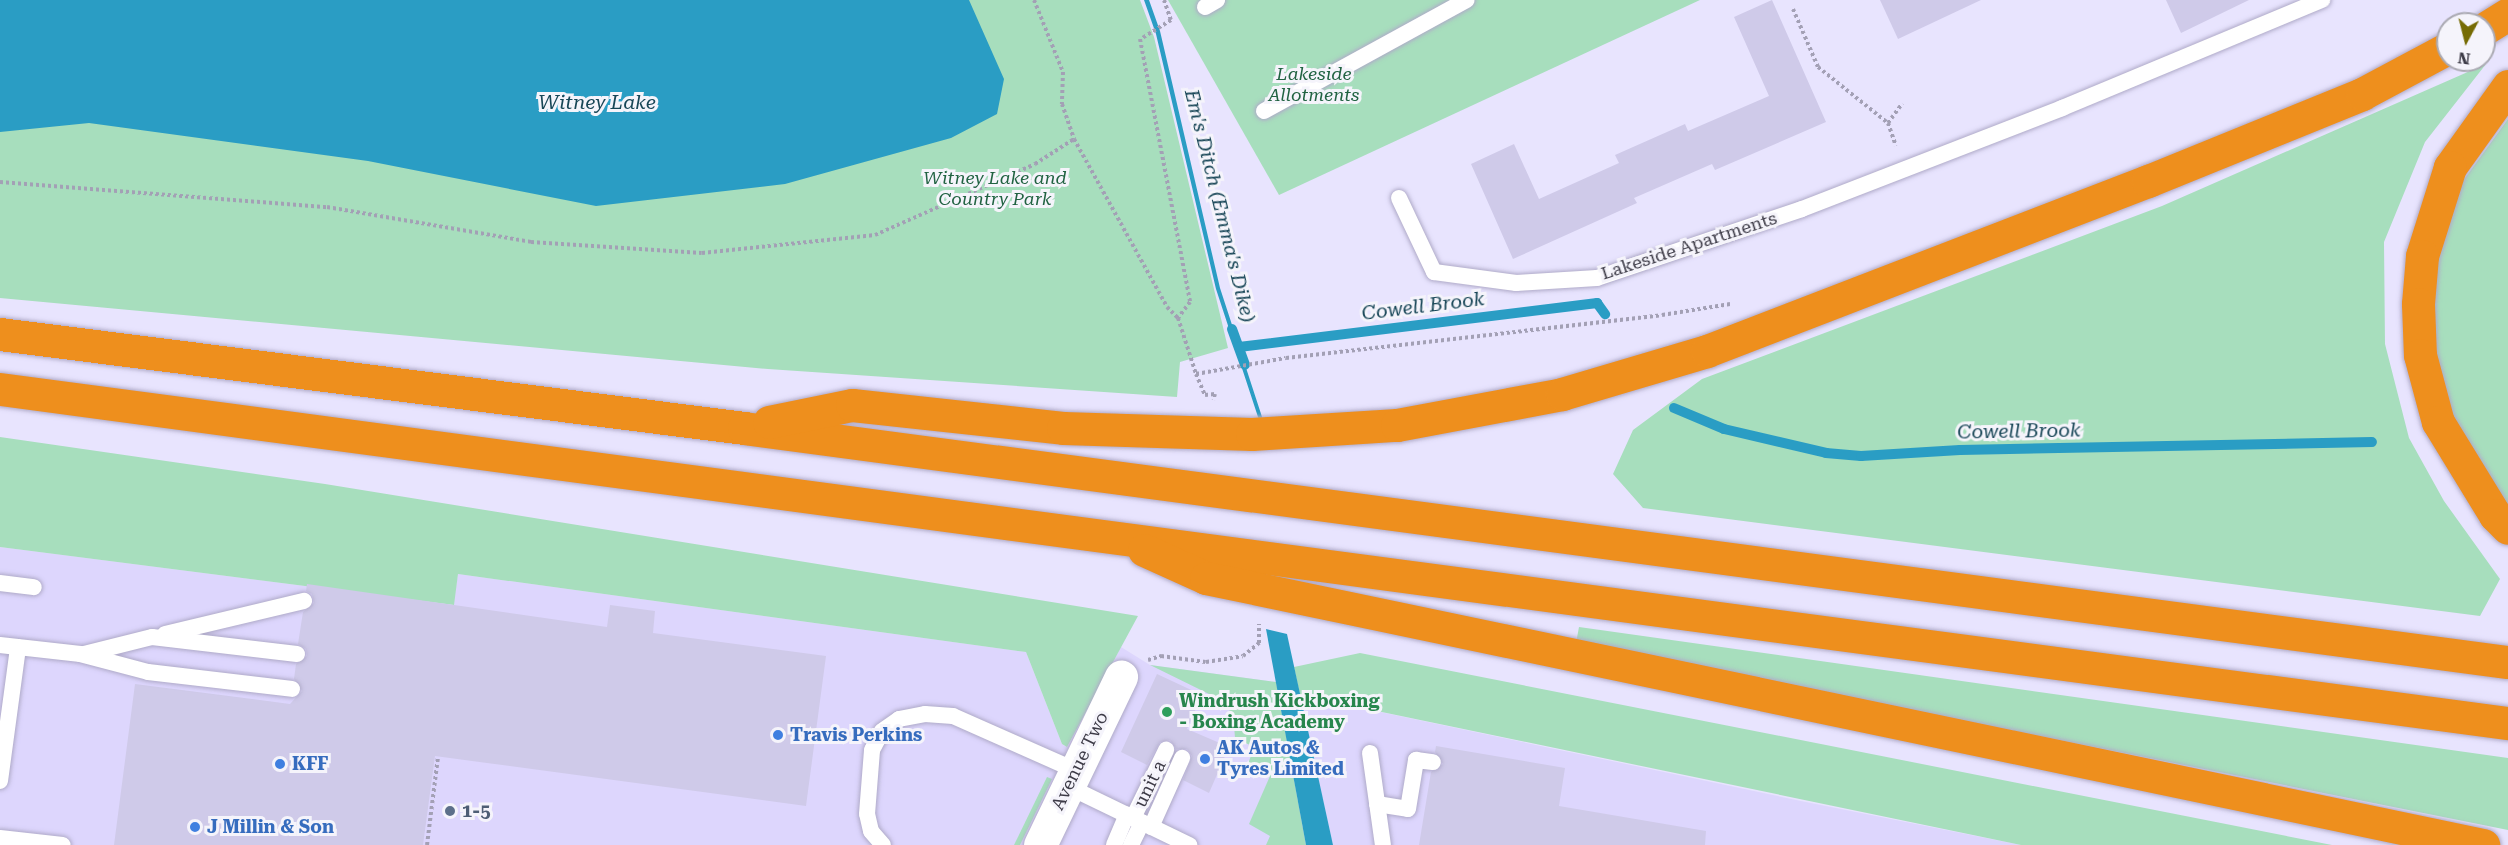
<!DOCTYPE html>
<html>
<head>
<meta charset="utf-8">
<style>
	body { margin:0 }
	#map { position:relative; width:2508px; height:845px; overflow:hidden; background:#e8e4fe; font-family:"Roboto Serif",serif }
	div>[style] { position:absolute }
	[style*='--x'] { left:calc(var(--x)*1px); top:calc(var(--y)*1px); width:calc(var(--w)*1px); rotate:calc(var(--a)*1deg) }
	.built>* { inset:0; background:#ddd6fd }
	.green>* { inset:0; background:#a7debd }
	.water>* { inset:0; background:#2a9dc4 }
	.stream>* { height:10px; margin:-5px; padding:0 5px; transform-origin:5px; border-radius:5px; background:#2a9dc4 }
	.building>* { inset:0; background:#cfcae9 }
	.path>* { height:4px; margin-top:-2px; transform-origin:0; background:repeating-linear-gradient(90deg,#a3a0b5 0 3px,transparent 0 6px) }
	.roads { filter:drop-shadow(0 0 2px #afaac8) drop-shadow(0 0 2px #afaac8) }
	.lane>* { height:16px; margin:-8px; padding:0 8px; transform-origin:8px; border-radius:8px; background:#fff }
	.street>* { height:33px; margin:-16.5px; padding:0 16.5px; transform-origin:16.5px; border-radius:16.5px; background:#fff }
	.highway>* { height:33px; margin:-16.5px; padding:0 16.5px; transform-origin:16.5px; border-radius:16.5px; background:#ee8f1d }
	.dots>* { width:16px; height:16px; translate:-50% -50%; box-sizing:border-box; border:3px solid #f5f4fb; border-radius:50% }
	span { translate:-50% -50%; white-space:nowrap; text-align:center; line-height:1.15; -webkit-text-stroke:6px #f5f4fb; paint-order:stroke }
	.park-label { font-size:18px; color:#216342; font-style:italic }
	.street-label { font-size:18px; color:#3d3b47 }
	.leisure-label { font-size:18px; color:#27864d; font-weight:700 }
	.left { translate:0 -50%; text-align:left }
	.shop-label { font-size:18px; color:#366cbe; font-weight:700 }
	.service-label { font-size:18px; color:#4e5e75; font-weight:700 }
	.water-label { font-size:20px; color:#184657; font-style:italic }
	.north { position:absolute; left:2436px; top:12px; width:60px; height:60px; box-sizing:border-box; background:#f5f4fb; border:2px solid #abaab3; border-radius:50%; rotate:187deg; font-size:16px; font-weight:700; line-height:24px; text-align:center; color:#3d3b47 }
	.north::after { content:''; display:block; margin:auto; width:21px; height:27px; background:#766b03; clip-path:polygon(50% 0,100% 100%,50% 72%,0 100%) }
</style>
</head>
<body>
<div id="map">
	<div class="built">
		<i style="clip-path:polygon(0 547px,453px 605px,458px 574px,1026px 652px,1062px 744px,1067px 747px,1121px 647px,1150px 665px,1276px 682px,1306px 845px,0 845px)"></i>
		<i style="clip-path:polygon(1300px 695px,1801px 801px,2021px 845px,1333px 845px)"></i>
	</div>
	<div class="green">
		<i style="clip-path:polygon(0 0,1140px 0,1154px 37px,1228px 348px,1180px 362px,1177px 397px,768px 369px,0 298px)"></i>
		<i style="clip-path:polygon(1168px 0,1700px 0,1279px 195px)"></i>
		<i style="clip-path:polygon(2486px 64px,2425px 142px,2384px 242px,2385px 344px,2409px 438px,2444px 501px,2500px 579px,2480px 616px,1643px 508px,1613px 474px,1633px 430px,1702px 379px,2162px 206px)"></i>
		<i style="clip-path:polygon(2508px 119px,2508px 517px,2456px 430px,2436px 366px,2433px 268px,2460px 185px)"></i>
		<i style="clip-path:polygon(0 437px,325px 484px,1138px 616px,1067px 747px,1062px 744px,1026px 652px,458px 574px,454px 605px,0 547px)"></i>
		<i style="clip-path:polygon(1579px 627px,2508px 758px,2508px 830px,1576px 643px)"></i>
		<i style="clip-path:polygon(1360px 653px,2332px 845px,2021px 845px,1300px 695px,1294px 667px)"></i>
		<i style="clip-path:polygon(1150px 665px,1276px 682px,1306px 845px,1266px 845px,1270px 836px,1249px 824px,1270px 776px,1247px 767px,1254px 747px,1235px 738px,1233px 712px,1207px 700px,1209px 694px)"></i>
		<i style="clip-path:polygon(1047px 777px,1052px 779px,1020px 845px,1014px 845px)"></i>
	</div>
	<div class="water">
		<i style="clip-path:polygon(0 0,969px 0,1004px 79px,997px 114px,951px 138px,785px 184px,596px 206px,368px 161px,89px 123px,0 132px)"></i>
		<i style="clip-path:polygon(1144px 0,1149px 0,1160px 31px,1220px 288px,1263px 420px,1259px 420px,1216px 289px,1156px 34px)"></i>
		<i style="clip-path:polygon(1266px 629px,1287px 634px,1333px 845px,1306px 845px)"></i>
	</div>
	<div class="stream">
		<i style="--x:1232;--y:329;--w:38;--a:70"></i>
		<i style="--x:1239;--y:347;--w:361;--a:-7"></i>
		<i style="--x:1597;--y:303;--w:14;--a:54"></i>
		<i style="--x:1674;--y:408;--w:54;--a:22.8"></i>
		<i style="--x:1724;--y:429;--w:105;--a:13.2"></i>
		<i style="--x:1826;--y:453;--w:35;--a:5"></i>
		<i style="--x:1861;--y:456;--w:99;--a:-3.5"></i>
		<i style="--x:1960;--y:450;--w:412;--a:-1.1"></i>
	</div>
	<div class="building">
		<i style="clip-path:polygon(1772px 0,1826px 122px,1715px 170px,1712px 164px,1634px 198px,1637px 203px,1513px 259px,1471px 164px,1514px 144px,1539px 199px,1619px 163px,1615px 155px,1685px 124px,1688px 131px,1769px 96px,1734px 17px)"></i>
		<i style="clip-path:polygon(1880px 0,1981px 0,1898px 39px)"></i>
		<i style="clip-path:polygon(2166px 0,2249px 0,2181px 33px)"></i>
		<i style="clip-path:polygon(307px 584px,607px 627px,610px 605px,655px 611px,653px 633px,826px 656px,806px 806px,435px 756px,423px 845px,114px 845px,135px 684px,290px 704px,302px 691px,294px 679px,296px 664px,307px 656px,306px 649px,298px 644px,303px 612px,314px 603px,312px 594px,306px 591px)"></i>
		<i style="clip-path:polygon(1157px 674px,1202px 695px,1187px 729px,1229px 747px,1209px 793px,1183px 780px,1192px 756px,1187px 749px,1176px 749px,1170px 740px,1160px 742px,1147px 765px,1121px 752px)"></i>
		<i style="clip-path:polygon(1436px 746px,1565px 768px,1559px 806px,1706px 831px,1705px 845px,1419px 845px,1431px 772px,1443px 764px,1435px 752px)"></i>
	</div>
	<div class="path">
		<i style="--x:1034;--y:0;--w:78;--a:68.1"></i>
		<i style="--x:1063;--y:72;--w:32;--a:92"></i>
		<i style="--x:1062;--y:104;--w:37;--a:71"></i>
		<i style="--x:1074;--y:139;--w:192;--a:61"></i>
		<i style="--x:1167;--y:307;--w:16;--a:45"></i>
		<i style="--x:1178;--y:318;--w:59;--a:72.2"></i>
		<i style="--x:1196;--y:374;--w:23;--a:67"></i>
		<i style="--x:1205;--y:395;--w:10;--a:-6"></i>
		<i style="--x:1215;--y:394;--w:6;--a:108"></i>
		<i style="--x:1164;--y:0;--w:21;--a:71"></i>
		<i style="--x:1171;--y:20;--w:36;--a:148"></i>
		<i style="--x:1140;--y:39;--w:268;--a:79.2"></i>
		<i style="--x:1190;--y:302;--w:20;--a:127"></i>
		<i style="--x:1793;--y:9;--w:63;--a:66.7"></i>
		<i style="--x:1818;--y:67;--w:90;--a:38.7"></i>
		<i style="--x:1888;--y:123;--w:24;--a:71"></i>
		<i style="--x:1888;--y:123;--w:24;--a:-54"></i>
		<i style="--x:0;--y:182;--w:328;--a:4.4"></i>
		<i style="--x:327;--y:207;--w:207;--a:9.7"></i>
		<i style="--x:531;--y:242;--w:171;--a:3.7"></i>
		<i style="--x:702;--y:253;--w:174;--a:-5.9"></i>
		<i style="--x:875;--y:235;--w:175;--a:-23.9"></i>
		<i style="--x:1035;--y:164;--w:46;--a:-32.7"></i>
		<i style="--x:1196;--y:374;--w:91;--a:-10.1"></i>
		<i style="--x:1286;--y:358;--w:378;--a:-6.5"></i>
		<i style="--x:1662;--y:315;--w:69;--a:-9.2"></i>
		<i style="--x:1148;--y:660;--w:14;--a:-17"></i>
		<i style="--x:1161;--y:656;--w:45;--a:7.6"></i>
		<i style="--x:1206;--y:662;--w:37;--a:-9"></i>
		<i style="--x:1243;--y:656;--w:21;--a:-39"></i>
		<i style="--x:1259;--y:643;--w:19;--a:-90"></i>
		<i style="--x:427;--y:845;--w:89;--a:-82.9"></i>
	</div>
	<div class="roads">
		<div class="lane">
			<i style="--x:1205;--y:7;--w:14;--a:-30"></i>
			<i style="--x:1264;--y:111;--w:231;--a:-28.7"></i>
			<i style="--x:1399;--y:198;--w:82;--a:64.7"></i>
			<i style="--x:1434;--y:272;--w:83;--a:7.6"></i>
			<i style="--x:1516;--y:283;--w:81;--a:-3.5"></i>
			<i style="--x:1597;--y:278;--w:216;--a:-18.6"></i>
			<i style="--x:1802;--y:209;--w:279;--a:-21.2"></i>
			<i style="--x:2062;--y:108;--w:282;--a:-22.6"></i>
			<i style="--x:0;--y:583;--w:34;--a:7"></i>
			<i style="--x:165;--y:634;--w:143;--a:-13.4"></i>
			<i style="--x:0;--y:645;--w:81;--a:6.4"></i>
			<i style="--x:80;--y:654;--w:70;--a:14.8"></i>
			<i style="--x:148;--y:672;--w:145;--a:6.7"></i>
			<i style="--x:84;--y:654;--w:70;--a:-14"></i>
			<i style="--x:152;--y:637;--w:146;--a:6.7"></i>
			<i style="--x:1370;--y:753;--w:93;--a:82"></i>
			<i style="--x:0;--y:781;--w:135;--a:-82.3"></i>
			<i style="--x:1067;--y:786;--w:136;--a:25.8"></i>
			<i style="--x:1377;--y:804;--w:31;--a:9"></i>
			<i style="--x:1408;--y:809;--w:50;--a:-80.7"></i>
			<i style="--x:1416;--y:760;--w:17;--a:7"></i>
			<i style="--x:1133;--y:818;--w:76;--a:-64.1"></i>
			<i style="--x:1151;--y:827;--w:76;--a:-65.8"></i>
			<i style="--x:0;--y:838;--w:63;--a:6.3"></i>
			<i style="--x:883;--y:845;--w:18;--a:-131"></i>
			<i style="--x:871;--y:831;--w:17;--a:-103"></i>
			<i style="--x:867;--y:814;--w:64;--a:-85.5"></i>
			<i style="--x:872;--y:750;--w:21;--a:-62"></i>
			<i style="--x:882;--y:731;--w:21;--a:-35"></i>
			<i style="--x:899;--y:719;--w:26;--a:-11"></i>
			<i style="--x:925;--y:714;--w:28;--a:4"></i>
			<i style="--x:953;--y:716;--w:133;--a:23.9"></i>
			<i style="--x:1114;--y:845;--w:33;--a:-67"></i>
			<i style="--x:1131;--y:845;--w:25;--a:-64"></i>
		</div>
		<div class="street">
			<i style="--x:1040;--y:845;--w:187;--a:-64.3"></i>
		</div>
		<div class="highway">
			<i style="--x:2484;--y:29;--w:28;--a:-32"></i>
			<i style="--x:2508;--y:86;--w:100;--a:125.6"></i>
			<i style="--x:2450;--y:167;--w:93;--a:107.5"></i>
			<i style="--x:2422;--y:256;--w:48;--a:94.8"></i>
			<i style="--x:2418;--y:304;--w:51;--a:87.8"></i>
			<i style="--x:2420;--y:355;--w:69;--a:75"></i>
			<i style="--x:2438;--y:422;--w:109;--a:58.5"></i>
			<i style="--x:2495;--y:515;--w:18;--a:45"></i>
			<i style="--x:0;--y:334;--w:750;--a:7.2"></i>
			<i style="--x:744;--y:428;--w:1779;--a:7.56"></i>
			<i style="--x:0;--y:389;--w:2530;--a:7.59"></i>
			<i style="--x:769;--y:422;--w:85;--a:-11.6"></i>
			<i style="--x:852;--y:405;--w:212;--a:6.2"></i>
			<i style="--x:1063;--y:428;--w:189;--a:1.8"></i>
			<i style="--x:1252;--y:434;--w:145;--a:-3.6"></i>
			<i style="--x:1397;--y:425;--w:168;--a:-10.6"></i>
			<i style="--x:1562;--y:394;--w:151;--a:-16.5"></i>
			<i style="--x:1707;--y:351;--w:473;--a:-21.1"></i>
			<i style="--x:2148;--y:181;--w:231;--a:-22.1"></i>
			<i style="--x:2362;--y:94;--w:98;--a:-28.1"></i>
			<i style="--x:1144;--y:550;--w:68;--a:24.3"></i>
			<i style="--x:1206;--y:578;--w:1305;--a:11.81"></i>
		</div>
	</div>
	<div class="dots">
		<i style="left:1167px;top:712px;background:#2e9e5b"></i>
		<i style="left:778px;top:735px;background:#3f7fe0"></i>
		<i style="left:1205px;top:759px;background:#3f7fe0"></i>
		<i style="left:280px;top:764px;background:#3f7fe0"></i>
		<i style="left:450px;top:811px;background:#5c6f8a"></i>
		<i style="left:195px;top:827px;background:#3f7fe0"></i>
	</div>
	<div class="park-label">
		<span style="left:1314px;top:85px">Lakeside<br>Allotments</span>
		<span style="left:995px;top:189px">Witney Lake and<br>Country Park</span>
	</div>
	<div class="street-label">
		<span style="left:1689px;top:246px;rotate:-18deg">Lakeside Apartments</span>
		<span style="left:1080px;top:761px;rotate:-64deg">Avenue Two</span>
		<span style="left:1150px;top:784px;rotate:-64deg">unit a</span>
	</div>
	<div class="leisure-label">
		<span class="left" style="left:1179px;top:712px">Windrush Kickboxing<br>- Boxing Academy</span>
	</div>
	<div class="shop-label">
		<span class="left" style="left:790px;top:735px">Travis Perkins</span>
		<span class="left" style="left:1217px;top:759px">AK Autos &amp;<br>Tyres Limited</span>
		<span class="left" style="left:292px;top:764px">KFF</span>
		<span class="left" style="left:207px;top:827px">J Millin &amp; Son</span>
	</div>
	<div class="service-label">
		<span class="left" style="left:462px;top:811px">1-5</span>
	</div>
	<div class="water-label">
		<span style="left:597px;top:102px">Witney Lake</span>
		<span style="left:1220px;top:206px;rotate:76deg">Em's Ditch (Emma's Dike)</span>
		<span style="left:1423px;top:306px;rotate:-7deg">Cowell Brook</span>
		<span style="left:2019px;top:431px;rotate:-1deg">Cowell Brook</span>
	</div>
	<div class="north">N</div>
</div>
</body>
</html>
